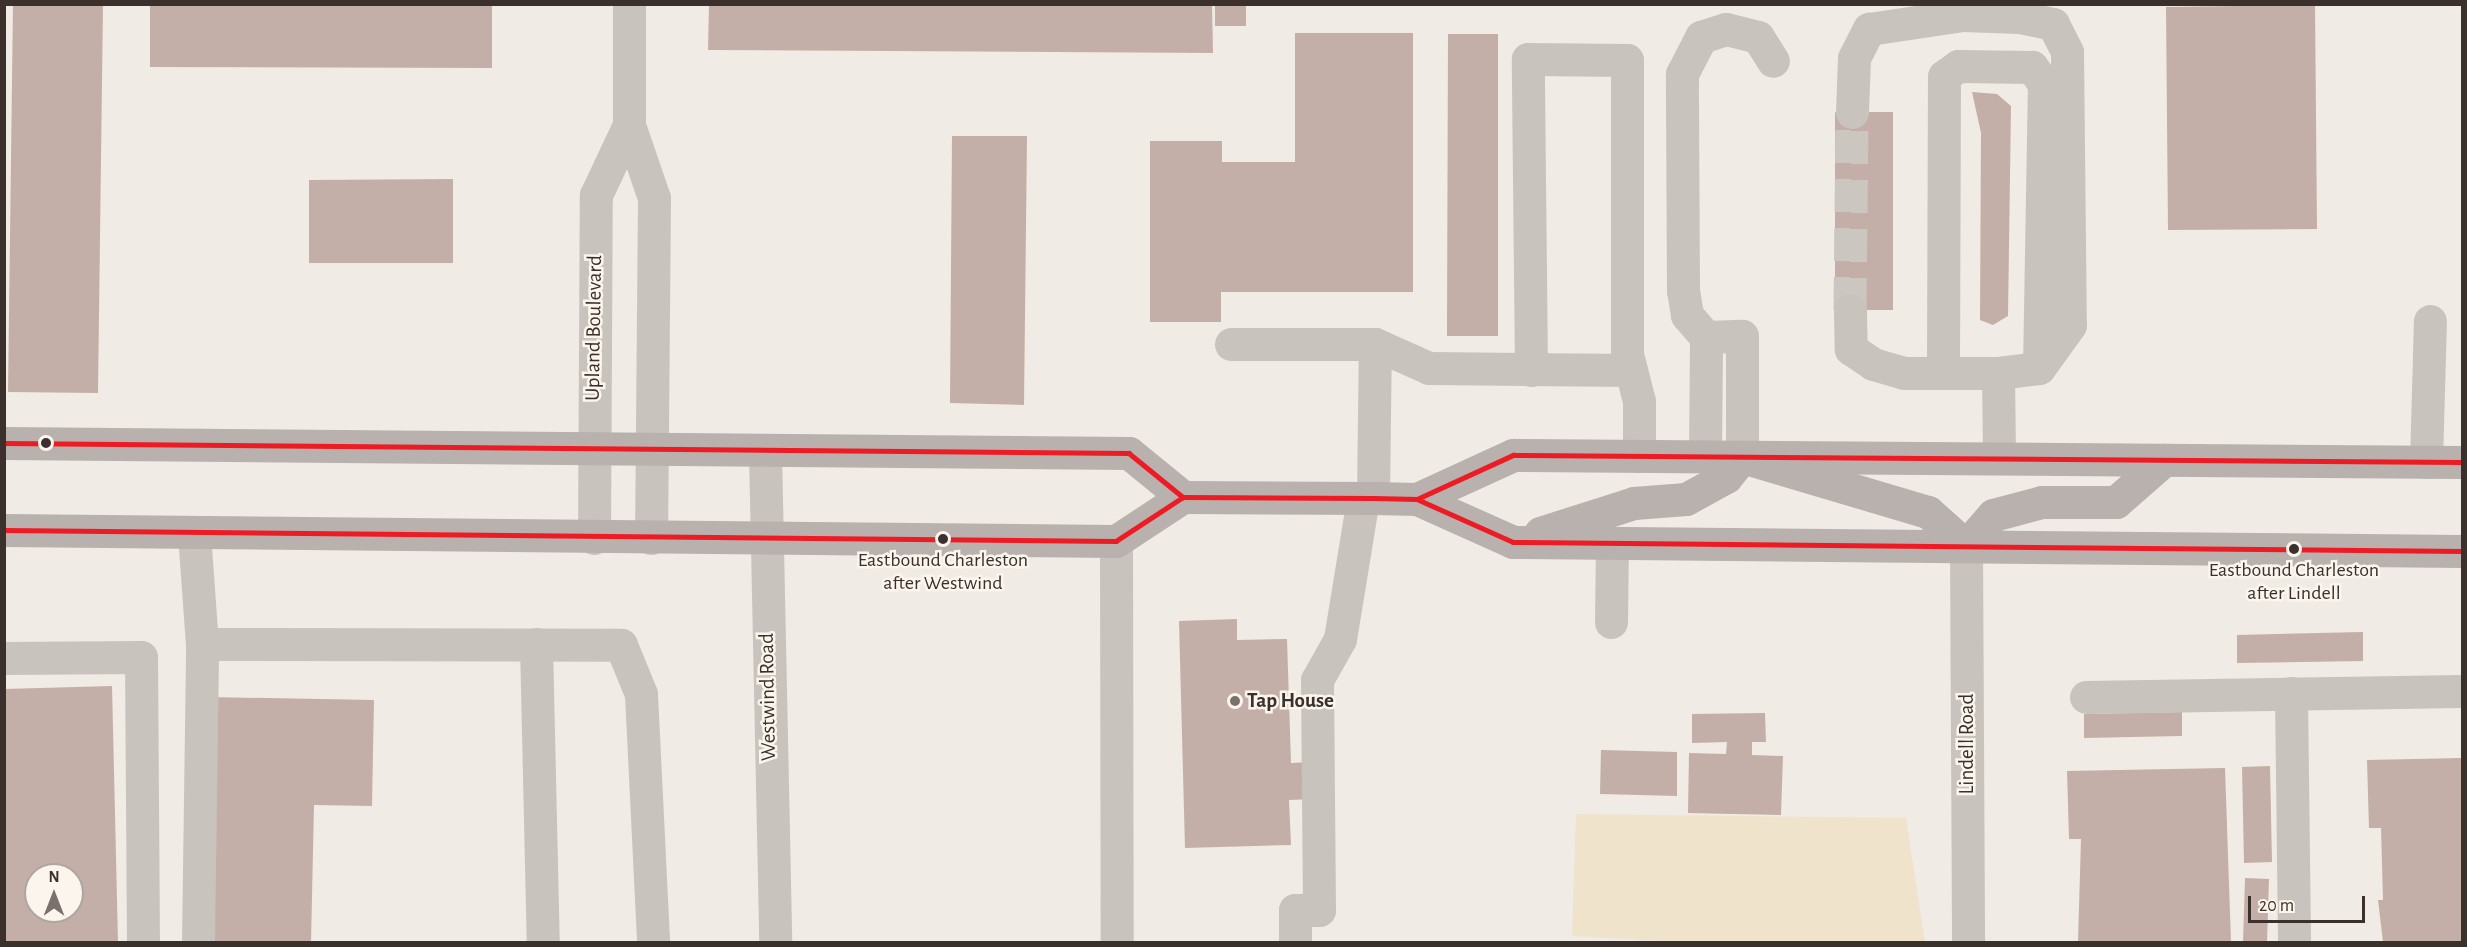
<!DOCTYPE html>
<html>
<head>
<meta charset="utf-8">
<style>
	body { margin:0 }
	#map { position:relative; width:2467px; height:947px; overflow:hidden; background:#f0ebe5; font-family:"Alegreya Sans",sans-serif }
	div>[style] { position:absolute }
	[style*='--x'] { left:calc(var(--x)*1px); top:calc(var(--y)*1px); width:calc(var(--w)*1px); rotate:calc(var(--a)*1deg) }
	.sand>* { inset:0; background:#efe3cc }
	.building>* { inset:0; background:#c3afa7 }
	.minor-tunnel>* { height:33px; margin-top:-16.5px; transform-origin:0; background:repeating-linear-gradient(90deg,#ccc6c0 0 33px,transparent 0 49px) }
	.minor>* { height:33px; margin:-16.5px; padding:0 16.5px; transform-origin:16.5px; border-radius:16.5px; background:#c9c3be }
	.major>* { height:33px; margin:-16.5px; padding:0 16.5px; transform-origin:16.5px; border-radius:16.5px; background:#b8b1ad }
	.bus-1>* { height:4.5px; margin:-2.25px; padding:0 2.25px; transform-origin:2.25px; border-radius:2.25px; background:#ed1b24 }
	.dots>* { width:16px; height:16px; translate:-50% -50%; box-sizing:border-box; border:3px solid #fbf5ee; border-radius:50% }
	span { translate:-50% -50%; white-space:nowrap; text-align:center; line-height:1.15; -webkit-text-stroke:5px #fbf5ee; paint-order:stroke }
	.bus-label { font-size:20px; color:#3b302b }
	.street-label { font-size:21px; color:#3b302b }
	.poi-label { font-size:21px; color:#3b302b; font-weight:700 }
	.left { translate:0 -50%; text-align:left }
	.frame { position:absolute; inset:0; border:6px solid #3b302b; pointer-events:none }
	.north { position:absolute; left:24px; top:863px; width:60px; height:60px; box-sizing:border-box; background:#fbf5ee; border:2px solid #aea6a0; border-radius:50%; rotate:0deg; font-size:16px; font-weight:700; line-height:24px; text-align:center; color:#3b302b }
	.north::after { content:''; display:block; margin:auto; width:21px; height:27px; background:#7a716c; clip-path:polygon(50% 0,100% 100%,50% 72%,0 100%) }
	.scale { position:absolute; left:2248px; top:896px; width:117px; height:27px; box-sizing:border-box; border:3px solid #3b302b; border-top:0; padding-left:8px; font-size:18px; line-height:21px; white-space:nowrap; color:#3b302b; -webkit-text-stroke:4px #fbf5ee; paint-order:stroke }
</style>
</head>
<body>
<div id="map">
	<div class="sand">
		<i style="clip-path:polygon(1576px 814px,1906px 818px,1925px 942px,1679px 942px,1572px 936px)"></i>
	</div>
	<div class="building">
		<i style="clip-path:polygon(13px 4px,103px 4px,98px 393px,8px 392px)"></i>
		<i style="clip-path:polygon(709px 4px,1212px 4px,1213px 53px,708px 50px)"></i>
		<i style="clip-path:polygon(1215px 4px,1246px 4px,1246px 26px,1215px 26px)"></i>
		<i style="clip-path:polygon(150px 5px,492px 5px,492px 68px,150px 67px)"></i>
		<i style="clip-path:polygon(2315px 5px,2317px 229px,2168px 230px,2166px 7px)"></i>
		<i style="clip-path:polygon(1295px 33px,1413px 33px,1413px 292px,1221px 292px,1221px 322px,1150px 322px,1150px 141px,1222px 141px,1222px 162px,1295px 162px)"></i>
		<i style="clip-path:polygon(1448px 34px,1498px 34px,1498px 336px,1447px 336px)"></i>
		<i style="clip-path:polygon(1972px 92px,1997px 94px,2011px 106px,2008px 316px,1993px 325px,1980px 320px,1981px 133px)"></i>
		<i style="clip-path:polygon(1835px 112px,1893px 112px,1893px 310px,1835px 310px)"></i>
		<i style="clip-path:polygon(952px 136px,1027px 136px,1024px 405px,950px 403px)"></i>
		<i style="clip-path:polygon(453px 179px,453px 263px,309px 263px,309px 180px)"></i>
		<i style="clip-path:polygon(1237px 619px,1237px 640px,1287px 639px,1291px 763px,1311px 762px,1312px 799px,1289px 800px,1291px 845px,1185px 848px,1179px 621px)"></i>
		<i style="clip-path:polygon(2363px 632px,2363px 661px,2237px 663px,2237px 635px)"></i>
		<i style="clip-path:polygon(evenodd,112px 686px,118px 942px,4px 942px,4px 689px,112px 686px,36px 875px,72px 875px,72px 911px,36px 911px,36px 875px)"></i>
		<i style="clip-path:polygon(206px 697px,374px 700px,372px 806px,314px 805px,311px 942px,210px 942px)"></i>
		<i style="clip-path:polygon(2182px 712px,2182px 736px,2084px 738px,2084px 714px)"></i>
		<i style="clip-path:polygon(1765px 713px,1766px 742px,1752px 742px,1752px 755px,1783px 756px,1781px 815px,1688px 813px,1689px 753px,1726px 754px,1727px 742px,1692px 743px,1692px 714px)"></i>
		<i style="clip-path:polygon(1601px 750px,1677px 752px,1677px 796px,1600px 794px)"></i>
		<i style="clip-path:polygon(2462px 758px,2462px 942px,2383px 942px,2378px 900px,2383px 900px,2381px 828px,2369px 828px,2367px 760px)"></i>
		<i style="clip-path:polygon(2270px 766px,2272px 862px,2244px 863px,2242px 767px)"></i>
		<i style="clip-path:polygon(2225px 768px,2231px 942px,2078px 942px,2081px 839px,2069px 839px,2067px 771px)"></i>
		<i style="clip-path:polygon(2245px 878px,2269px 879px,2267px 942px,2243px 942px)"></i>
	</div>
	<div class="minor-tunnel">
		<i style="--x:1850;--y:310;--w:198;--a:-89.4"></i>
	</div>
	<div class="minor">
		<i style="--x:629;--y:4;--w:121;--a:90"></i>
		<i style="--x:629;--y:125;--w:77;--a:71.1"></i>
		<i style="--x:654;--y:198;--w:340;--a:90.5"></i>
		<i style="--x:1852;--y:112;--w:54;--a:-87.9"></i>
		<i style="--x:1854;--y:58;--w:33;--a:-63"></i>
		<i style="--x:1869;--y:29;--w:95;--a:-8.5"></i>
		<i style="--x:1963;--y:15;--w:57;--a:2"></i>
		<i style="--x:2020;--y:17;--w:34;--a:12"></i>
		<i style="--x:2053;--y:24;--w:31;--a:63"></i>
		<i style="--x:2067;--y:52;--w:273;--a:89.4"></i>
		<i style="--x:2070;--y:325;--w:53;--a:125.8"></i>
		<i style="--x:1850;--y:310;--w:39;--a:89"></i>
		<i style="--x:1851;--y:349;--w:27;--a:34"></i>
		<i style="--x:1873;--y:364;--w:32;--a:16"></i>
		<i style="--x:1904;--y:373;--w:94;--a:0"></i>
		<i style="--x:1998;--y:373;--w:41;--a:-7"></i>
		<i style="--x:2039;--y:368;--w:284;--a:-89"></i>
		<i style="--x:2044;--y:84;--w:21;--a:-125"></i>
		<i style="--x:2032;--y:67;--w:74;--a:-179.2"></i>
		<i style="--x:1958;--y:66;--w:17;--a:144"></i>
		<i style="--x:1944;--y:76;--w:296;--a:90.2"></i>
		<i style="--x:1706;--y:337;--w:36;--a:-2"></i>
		<i style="--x:1742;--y:336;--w:121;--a:90"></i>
		<i style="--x:1231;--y:344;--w:144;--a:0"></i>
		<i style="--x:1375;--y:344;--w:59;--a:24"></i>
		<i style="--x:1429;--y:368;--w:202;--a:0.6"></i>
		<i style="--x:1531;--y:370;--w:311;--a:-90.6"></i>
		<i style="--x:1528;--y:59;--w:99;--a:0.6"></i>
		<i style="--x:1627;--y:60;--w:294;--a:90"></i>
		<i style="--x:1627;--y:354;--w:49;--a:75.7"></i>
		<i style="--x:1639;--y:401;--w:55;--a:90"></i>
		<i style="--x:1998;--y:373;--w:85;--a:89.3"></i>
		<i style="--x:765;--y:451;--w:491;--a:88.8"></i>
		<i style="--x:1705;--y:457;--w:120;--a:-89.5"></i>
		<i style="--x:1706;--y:337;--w:29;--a:-131"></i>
		<i style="--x:1687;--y:315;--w:24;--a:-99"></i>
		<i style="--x:1683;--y:291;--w:217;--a:-90.3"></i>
		<i style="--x:1682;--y:74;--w:42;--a:-62.8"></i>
		<i style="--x:1701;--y:37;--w:26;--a:-18"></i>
		<i style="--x:1726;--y:29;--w:33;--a:14"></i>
		<i style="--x:1758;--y:37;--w:28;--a:58"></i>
		<i style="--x:2426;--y:462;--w:141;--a:-88.4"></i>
		<i style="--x:1373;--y:498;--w:154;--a:-89.3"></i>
		<i style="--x:194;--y:533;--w:111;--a:85.9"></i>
		<i style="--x:202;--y:644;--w:419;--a:0.1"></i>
		<i style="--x:621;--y:645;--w:53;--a:67.8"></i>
		<i style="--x:641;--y:694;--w:248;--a:87.2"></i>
		<i style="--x:594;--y:538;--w:343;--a:-89.7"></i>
		<i style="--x:596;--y:195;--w:77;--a:-64.8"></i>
		<i style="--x:1116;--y:541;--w:401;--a:89.9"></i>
		<i style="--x:1966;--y:546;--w:396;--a:89.7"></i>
		<i style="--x:1611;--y:622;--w:79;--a:-89.3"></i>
		<i style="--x:536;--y:644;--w:298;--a:88.7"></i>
		<i style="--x:4;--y:658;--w:137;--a:-0.4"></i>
		<i style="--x:141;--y:657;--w:285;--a:89.6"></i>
		<i style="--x:2291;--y:693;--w:249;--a:89.3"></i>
		<i style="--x:2086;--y:697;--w:376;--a:-0.9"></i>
		<i style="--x:198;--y:942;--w:298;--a:-89.2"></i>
		<i style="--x:1295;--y:942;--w:32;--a:-90"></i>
		<i style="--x:1295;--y:910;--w:24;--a:0"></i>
		<i style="--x:1319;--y:910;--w:230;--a:-90.5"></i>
		<i style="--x:1317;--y:680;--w:47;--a:-60.7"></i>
		<i style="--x:1340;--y:639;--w:143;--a:-80.7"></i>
	</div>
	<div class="major">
		<i style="--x:4;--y:443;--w:1125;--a:0.51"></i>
		<i style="--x:1129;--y:453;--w:70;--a:39.2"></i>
		<i style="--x:1417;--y:499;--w:106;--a:-24.6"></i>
		<i style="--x:1513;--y:455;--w:949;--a:0.42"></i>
		<i style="--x:4;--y:530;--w:1112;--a:0.57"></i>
		<i style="--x:1116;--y:541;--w:80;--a:-33.3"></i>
		<i style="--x:1183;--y:497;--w:190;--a:0.3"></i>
		<i style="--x:1373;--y:498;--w:44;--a:1.3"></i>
		<i style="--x:1417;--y:499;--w:105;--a:24.1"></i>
		<i style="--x:1513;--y:542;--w:949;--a:0.54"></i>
		<i style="--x:1540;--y:533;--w:99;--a:-17.7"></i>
		<i style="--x:1634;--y:503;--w:52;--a:-4.4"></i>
		<i style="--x:1686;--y:499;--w:46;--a:-28.8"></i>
		<i style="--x:1726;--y:477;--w:26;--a:-51"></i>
		<i style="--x:1742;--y:457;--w:194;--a:16.5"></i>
		<i style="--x:1928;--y:512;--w:51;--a:41.8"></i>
		<i style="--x:1966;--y:546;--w:41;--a:-48.9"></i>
		<i style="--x:1993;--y:515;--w:51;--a:-14.9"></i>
		<i style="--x:2042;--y:502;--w:74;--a:0"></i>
		<i style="--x:2116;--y:502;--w:64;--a:-41.2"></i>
	</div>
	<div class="bus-1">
		<i style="--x:4;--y:443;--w:1125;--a:0.51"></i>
		<i style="--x:1129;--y:453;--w:70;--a:39.2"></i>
		<i style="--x:1417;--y:499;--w:106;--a:-24.6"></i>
		<i style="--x:1513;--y:455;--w:949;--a:0.42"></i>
		<i style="--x:4;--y:530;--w:1112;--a:0.57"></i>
		<i style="--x:1116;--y:541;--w:80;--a:-33.3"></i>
		<i style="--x:1183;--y:497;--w:190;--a:0.3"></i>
		<i style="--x:1373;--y:498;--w:44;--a:1.3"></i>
		<i style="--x:1417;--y:499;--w:105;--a:24.1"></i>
		<i style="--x:1513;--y:542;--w:949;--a:0.54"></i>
	</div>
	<div class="dots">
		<i style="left:46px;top:443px;background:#3b302b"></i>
		<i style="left:943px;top:539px;background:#3b302b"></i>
		<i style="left:2294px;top:549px;background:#3b302b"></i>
		<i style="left:1235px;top:701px;background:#7a716c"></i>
	</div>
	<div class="bus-label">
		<span style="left:943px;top:572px">Eastbound Charleston<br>after Westwind</span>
		<span style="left:2294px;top:582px">Eastbound Charleston<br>after Lindell</span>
	</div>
	<div class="street-label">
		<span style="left:594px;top:328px;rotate:-89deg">Upland Boulevard</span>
		<span style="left:768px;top:697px;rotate:-91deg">Westwind Road</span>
		<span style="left:1967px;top:744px;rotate:-90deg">Lindell Road</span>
	</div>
	<div class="poi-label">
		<span class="left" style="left:1247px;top:701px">Tap House</span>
	</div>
	<div class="frame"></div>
	<div class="north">N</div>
	<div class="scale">20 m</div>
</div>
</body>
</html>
